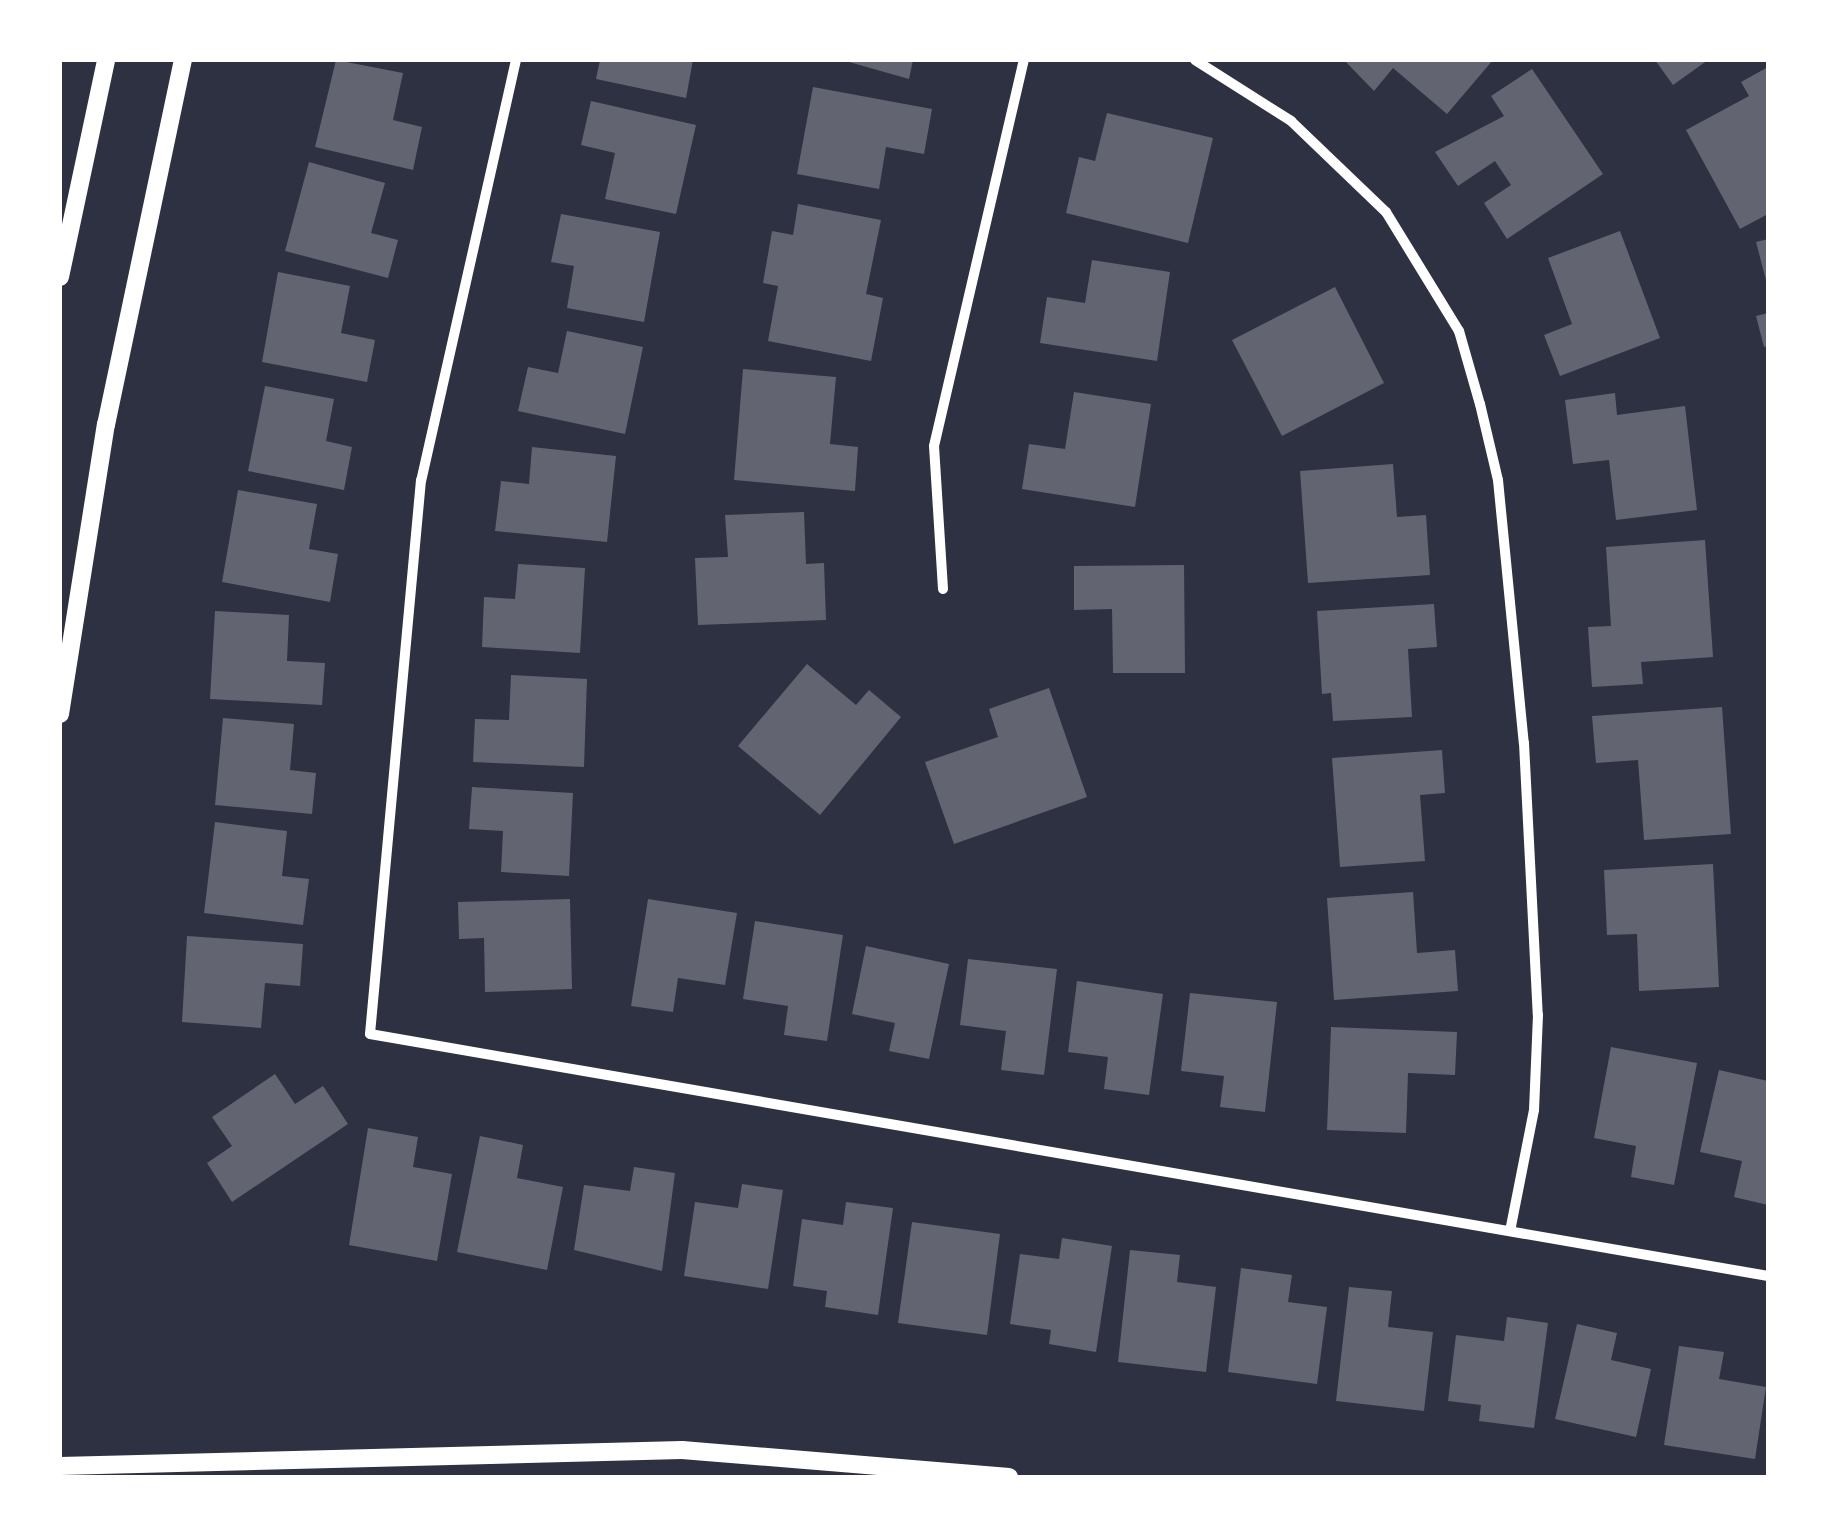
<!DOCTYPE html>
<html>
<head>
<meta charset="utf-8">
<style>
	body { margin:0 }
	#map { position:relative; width:1828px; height:1537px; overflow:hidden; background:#2d3142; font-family:"Work Sans",sans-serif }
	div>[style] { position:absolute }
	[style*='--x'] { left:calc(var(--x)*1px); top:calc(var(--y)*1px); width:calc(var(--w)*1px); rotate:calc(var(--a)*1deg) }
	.building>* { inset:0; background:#626471 }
	.minor>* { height:10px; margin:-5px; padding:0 5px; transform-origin:5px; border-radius:5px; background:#fff }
	.tertiary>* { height:18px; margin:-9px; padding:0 9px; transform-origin:9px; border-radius:9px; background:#fff }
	span { translate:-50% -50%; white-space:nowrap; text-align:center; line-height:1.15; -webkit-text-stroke:8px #fff; paint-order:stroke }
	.frame { position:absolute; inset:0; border:62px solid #fff; pointer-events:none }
</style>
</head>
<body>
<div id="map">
	<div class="building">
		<i style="clip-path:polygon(336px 60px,403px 73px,393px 120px,422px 127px,413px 170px,315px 147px)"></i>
		<i style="clip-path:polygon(600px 60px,693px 60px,686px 98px,596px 79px)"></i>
		<i style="clip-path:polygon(842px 60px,913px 60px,909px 79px)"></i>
		<i style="clip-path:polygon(1344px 60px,1493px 60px,1447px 114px,1393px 68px,1374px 91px)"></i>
		<i style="clip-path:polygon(1655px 60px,1708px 60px,1673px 85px)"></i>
		<i style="clip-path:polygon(1768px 67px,1768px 214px,1740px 229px,1686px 130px,1749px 96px,1741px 82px)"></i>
		<i style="clip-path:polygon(1532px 69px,1603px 174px,1507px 239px,1484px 203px,1511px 185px,1495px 161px,1458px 186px,1435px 152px,1504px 116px,1491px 96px)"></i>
		<i style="clip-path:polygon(813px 87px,932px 109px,924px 154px,886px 147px,879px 189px,797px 174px)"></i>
		<i style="clip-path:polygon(591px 101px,696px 125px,676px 214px,605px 199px,615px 153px,581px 145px)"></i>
		<i style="clip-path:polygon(1107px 113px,1213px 138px,1188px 243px,1066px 213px,1079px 157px,1095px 161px)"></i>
		<i style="clip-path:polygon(309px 162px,385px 183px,371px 233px,398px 240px,388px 278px,285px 251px)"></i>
		<i style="clip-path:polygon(798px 204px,881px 220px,866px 294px,883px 298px,871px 361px,768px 341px,778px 286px,763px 283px,772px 231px,793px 235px)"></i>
		<i style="clip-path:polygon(561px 214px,660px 232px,644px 322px,567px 308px,574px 266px,551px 262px)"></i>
		<i style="clip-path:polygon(1620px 231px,1660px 338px,1560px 376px,1544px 335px,1572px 324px,1548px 258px)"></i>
		<i style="clip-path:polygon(1768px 239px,1768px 284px,1767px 284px,1756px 242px)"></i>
		<i style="clip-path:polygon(1092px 260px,1170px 272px,1157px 361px,1040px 343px,1047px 297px,1085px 303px)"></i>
		<i style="clip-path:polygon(278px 272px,350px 286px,341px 333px,375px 340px,367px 382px,262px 362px)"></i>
		<i style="clip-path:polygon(1335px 287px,1384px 383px,1282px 436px,1232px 340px)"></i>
		<i style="clip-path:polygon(1768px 313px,1768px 346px,1764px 347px,1756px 316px)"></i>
		<i style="clip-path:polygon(567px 331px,643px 347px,625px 434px,518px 411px,528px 367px,558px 373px)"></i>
		<i style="clip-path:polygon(743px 369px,836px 377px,830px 444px,858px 447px,855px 491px,734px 480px)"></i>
		<i style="clip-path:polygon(265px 386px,334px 399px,326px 441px,352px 447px,344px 490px,248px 471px)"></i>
		<i style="clip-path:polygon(1074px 392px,1151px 404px,1135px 507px,1022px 489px,1029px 444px,1065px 449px)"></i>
		<i style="clip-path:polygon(1615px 393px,1617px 415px,1685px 406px,1697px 510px,1616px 520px,1609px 460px,1573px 464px,1565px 400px)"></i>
		<i style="clip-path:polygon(532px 447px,616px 456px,607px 542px,495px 531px,501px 481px,529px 484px)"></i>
		<i style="clip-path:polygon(1393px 464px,1397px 517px,1426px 515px,1430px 575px,1308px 583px,1300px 471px)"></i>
		<i style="clip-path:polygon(238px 490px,317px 504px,309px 549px,338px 554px,330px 602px,222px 582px)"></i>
		<i style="clip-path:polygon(804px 512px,806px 564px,824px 563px,826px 620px,698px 625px,695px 558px,728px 557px,725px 515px)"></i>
		<i style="clip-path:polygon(1705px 540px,1713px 657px,1641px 662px,1643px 684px,1592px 687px,1588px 627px,1611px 626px,1606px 547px)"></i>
		<i style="clip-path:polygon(518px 564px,585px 568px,580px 653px,482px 647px,484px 597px,515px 599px)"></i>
		<i style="clip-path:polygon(1184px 565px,1185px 673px,1113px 673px,1112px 609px,1074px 610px,1074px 566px)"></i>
		<i style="clip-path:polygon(1434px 604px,1437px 647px,1408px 649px,1412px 717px,1333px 721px,1331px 693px,1322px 694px,1317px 611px)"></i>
		<i style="clip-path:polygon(215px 611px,289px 615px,287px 661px,325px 663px,322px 705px,210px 699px)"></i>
		<i style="clip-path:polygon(807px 664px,856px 705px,869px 690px,901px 717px,820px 815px,738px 746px)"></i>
		<i style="clip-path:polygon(511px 675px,587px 679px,584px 767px,473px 762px,475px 719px,509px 720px)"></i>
		<i style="clip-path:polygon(1049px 688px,1087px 797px,954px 844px,925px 762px,998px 737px,989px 709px)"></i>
		<i style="clip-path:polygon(1722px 707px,1731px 834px,1644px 840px,1638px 760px,1596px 763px,1592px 716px)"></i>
		<i style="clip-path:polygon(223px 718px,294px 724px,290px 770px,316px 773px,312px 814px,215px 805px)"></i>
		<i style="clip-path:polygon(1442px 750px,1445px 793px,1420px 795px,1425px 861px,1340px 867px,1332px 758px)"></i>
		<i style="clip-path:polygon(472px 787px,573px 793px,569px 876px,501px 872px,503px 831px,469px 829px)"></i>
		<i style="clip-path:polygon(215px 822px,287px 831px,282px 876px,309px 879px,303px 925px,204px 913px)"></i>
		<i style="clip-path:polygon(1713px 864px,1719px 987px,1639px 991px,1637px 934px,1607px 935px,1604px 870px)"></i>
		<i style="clip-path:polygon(1413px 892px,1417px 953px,1455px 950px,1458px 991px,1334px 1000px,1327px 898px)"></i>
		<i style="clip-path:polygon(570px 899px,572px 989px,485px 992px,484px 938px,459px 939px,458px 902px)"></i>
		<i style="clip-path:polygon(648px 899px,737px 913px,725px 985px,678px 978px,673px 1012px,631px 1006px)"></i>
		<i style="clip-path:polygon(755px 921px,843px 935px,827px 1041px,784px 1035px,788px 1006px,743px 999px)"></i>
		<i style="clip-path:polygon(187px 936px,303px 944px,300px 986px,265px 983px,261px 1028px,182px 1022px)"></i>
		<i style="clip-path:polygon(866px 946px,949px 964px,929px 1059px,889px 1051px,895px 1023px,852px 1014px)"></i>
		<i style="clip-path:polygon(968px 959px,1057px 969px,1044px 1075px,1001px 1070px,1006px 1031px,960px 1025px)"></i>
		<i style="clip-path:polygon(1077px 981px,1163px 994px,1149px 1095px,1104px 1089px,1108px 1057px,1068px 1052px)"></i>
		<i style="clip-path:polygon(1190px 993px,1277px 1002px,1265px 1112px,1220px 1107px,1224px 1076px,1181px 1071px)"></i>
		<i style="clip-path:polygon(1331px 1027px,1457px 1032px,1455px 1075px,1408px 1073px,1406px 1133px,1327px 1130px)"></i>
		<i style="clip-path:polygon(1611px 1047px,1697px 1063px,1674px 1185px,1631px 1177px,1636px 1146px,1594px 1138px)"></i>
		<i style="clip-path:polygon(1719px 1070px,1768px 1081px,1768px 1205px,1734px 1197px,1742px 1161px,1700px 1152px)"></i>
		<i style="clip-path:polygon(275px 1074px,295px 1104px,323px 1086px,348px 1124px,232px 1202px,207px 1163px,232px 1146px,212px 1117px)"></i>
		<i style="clip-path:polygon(368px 1128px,418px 1137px,413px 1167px,452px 1174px,437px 1261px,349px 1245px)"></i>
		<i style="clip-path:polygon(480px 1136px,523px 1145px,517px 1178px,563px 1187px,547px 1270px,457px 1252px)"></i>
		<i style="clip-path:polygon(634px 1167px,675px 1173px,662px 1271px,574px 1250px,584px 1185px,630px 1191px)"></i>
		<i style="clip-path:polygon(742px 1184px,783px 1190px,768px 1289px,684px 1276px,695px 1202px,738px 1208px)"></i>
		<i style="clip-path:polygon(846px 1202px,893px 1208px,878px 1315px,825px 1307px,827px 1291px,793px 1286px,802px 1219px,843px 1225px)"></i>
		<i style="clip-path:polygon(912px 1222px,1000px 1234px,987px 1335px,898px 1323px)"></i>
		<i style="clip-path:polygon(1062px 1238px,1112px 1246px,1096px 1352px,1049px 1344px,1051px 1330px,1010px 1324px,1020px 1254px,1059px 1259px)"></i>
		<i style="clip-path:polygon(1130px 1250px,1180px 1255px,1177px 1282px,1216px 1287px,1206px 1372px,1118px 1362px)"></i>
		<i style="clip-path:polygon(1241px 1268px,1292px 1275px,1288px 1302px,1327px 1307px,1317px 1384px,1228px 1372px)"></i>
		<i style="clip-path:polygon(1349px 1287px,1392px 1291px,1388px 1327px,1433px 1332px,1424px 1411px,1336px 1401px)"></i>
		<i style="clip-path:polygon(1507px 1317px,1548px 1323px,1534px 1428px,1479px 1421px,1481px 1405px,1448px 1401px,1456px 1335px,1504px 1341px)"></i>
		<i style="clip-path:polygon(1577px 1324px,1617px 1333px,1611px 1360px,1651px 1369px,1636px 1437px,1555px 1419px)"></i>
		<i style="clip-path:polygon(1679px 1346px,1724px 1352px,1719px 1379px,1766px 1387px,1755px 1459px,1664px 1445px)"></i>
	</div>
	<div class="minor">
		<i style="--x:516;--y:60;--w:431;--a:102.7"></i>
		<i style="--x:421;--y:480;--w:556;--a:95.26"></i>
		<i style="--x:370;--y:1034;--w:1419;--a:9.82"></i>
		<i style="--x:1195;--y:60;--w:114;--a:32.4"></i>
		<i style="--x:1291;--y:121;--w:132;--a:43.8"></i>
		<i style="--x:1386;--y:212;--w:140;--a:58.5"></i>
		<i style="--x:1459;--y:331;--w:76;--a:74"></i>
		<i style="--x:1480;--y:404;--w:78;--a:76.7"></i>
		<i style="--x:1498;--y:480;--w:264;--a:84.4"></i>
		<i style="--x:1524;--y:743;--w:272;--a:87.1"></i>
		<i style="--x:1538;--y:1015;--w:95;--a:92.4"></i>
		<i style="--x:1534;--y:1110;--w:123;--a:101.2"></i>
		<i style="--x:943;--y:589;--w:143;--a:-93.6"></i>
		<i style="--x:934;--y:446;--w:396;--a:-76.9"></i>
	</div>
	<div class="tertiary">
		<i style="--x:60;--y:277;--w:222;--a:-78"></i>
		<i style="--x:60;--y:714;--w:293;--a:-81"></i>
		<i style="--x:106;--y:425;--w:373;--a:-78.1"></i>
		<i style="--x:60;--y:1466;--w:622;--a:-1.47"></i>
		<i style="--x:682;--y:1450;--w:328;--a:4.7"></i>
	</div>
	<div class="frame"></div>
</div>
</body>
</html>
